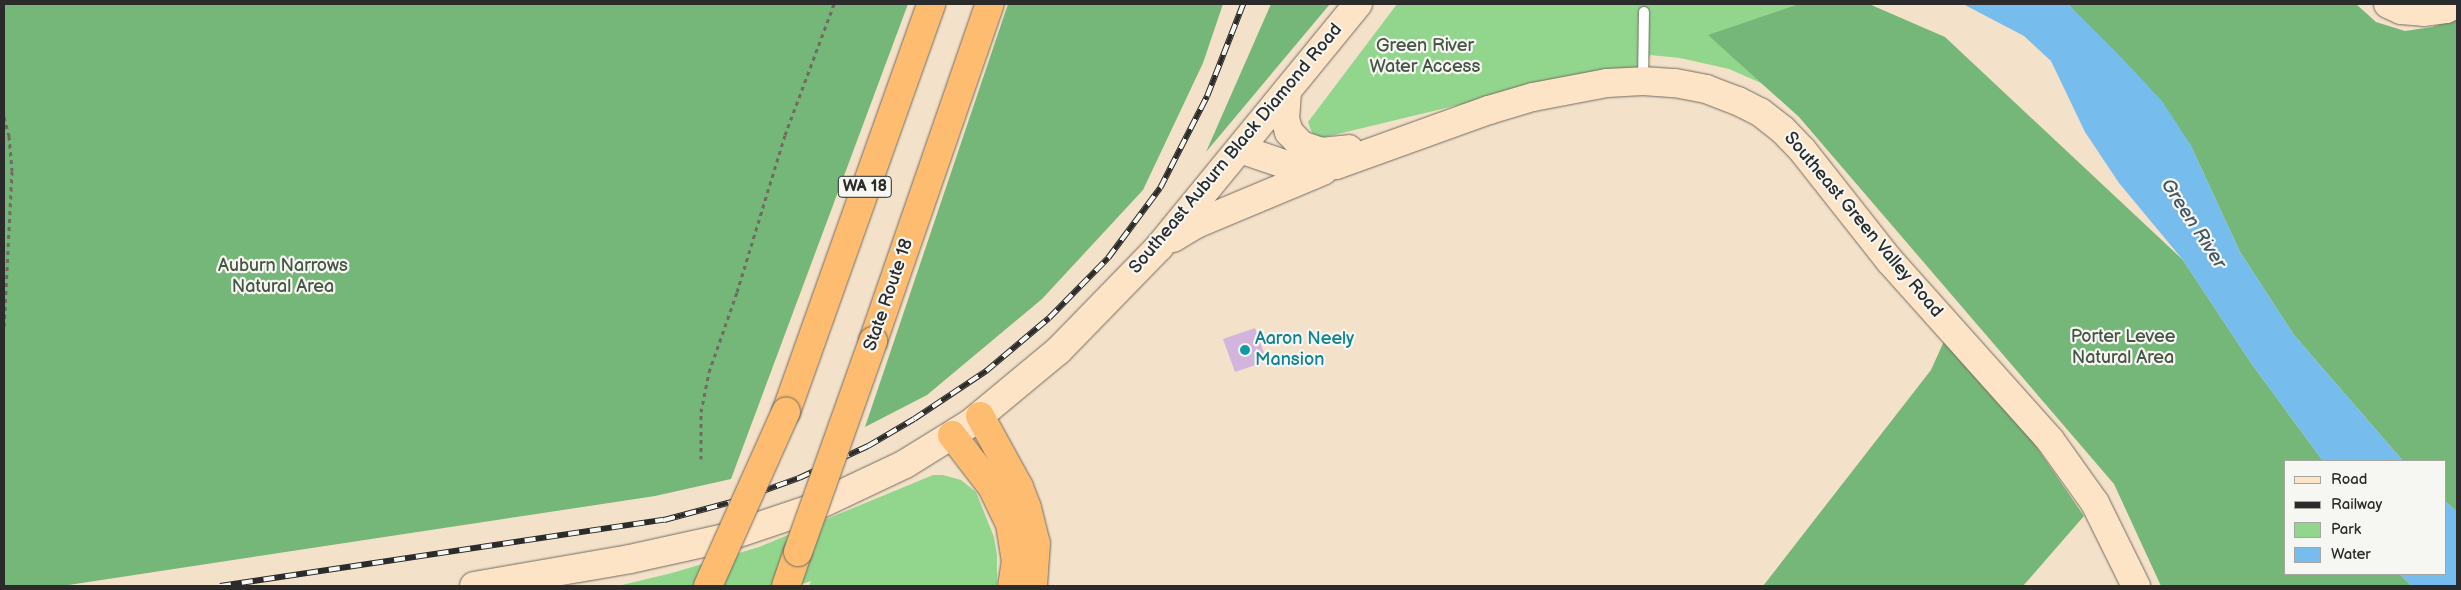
<!DOCTYPE html>
<html>
<head>
<meta charset="utf-8">
<style>
	body { margin:0 }
	#map { position:relative; width:2461px; height:590px; overflow:hidden; background:#f4e1c9; font-family:"Balsamiq Sans",sans-serif }
	div>[style] { position:absolute }
	[style*='--x'] { left:calc(var(--x)*1px); top:calc(var(--y)*1px); width:calc(var(--w)*1px); rotate:calc(var(--a)*1deg) }
	.green>* { inset:0; background:#92d68e }
	.forest>* { inset:0; background:#75b779 }
	.water>* { inset:0; background:#76bded }
	.building>* { inset:0; background:#d2b4dd }
	.path>* { height:3px; margin-top:-1.5px; transform-origin:0; background:repeating-linear-gradient(90deg,#716b62 0 4px,transparent 0 8px) }
	.roads { filter:drop-shadow(0 0 1px #716b62) drop-shadow(0 0 1px #716b62) }
	.lane>* { height:10px; margin:-5px; padding:0 5px; transform-origin:5px; border-radius:5px; background:#fff }
	.secondary>* { height:28px; margin:-14px; padding:0 14px; transform-origin:14px; border-radius:14px; background:#fee4c6 }
	.highway>* { height:28px; margin:-14px; padding:0 14px; transform-origin:14px; border-radius:14px; background:#fdbc70 }
	.rail>* { height:5.5px; margin-top:-2.75px; transform-origin:0; background:repeating-linear-gradient(90deg,#f6f6f2 0 11px,#2b2b2b 0 22px); box-sizing:border-box; border-block:1px solid #2b2b2b }
	.bridges { filter:drop-shadow(0 0 1px #716b62) drop-shadow(0 0 1px #716b62) }
	.highway-bridge>* { height:28px; margin:-14px; padding:0 14px; transform-origin:14px; border-radius:14px; background:#fdbc70 }
	.dots>* { width:14px; height:14px; translate:-50% -50%; box-sizing:border-box; border:2px solid #f6f6f2; border-radius:50% }
	span { translate:-50% -50%; white-space:nowrap; text-align:center; line-height:1.15; -webkit-text-stroke:4.5px #f6f6f2; paint-order:stroke }
	.shield-label span { padding:1px 4px; background:#f6f6f2; border:1px solid; border-radius:4px; -webkit-text-stroke-width:0 }
	.shield-label { font-size:16px; color:#2b2b2b; font-weight:700 }
	.park-label { font-size:18px; color:#455644 }
	.street-label { font-size:18px; color:#2b2b2b }
	.culture-label { font-size:18px; color:#0d838f }
	.left { translate:0 -50%; text-align:left }
	.water-label { font-size:19px; color:#425765; font-style:italic }
	.frame { position:absolute; inset:0; border:5px solid #2b2b2b; pointer-events:none }
	.legend { position:absolute; left:2284px; top:460px; width:162px; height:115px; box-sizing:border-box; background:#f6f6f2; border:1px solid #a5a5a2; margin:0; padding:6px 9px; list-style:none; font-size:15px; color:#2b2b2b }
	.legend li { display:flex; align-items:center; gap:10px; height:25px }
	.legend b { width:25px; border:1px solid #a5a5a2 }
</style>
</head>
<body>
<div id="map">
	<div class="green">
		<i style="clip-path:polygon(1397px 4px,1822px 4px,2285px 461px,2285px 574px,2169px 586px,2116px 468px,1811px 121px,1761px 83px,1729px 69px,1680px 58px,1650px 55px,1642px 71px,1554px 82px,1321px 138px,1312px 133px,1308px 122px)"></i>
		<i style="clip-path:polygon(933px 475px,943px 475px,961px 480px,976px 492px,994px 537px,997px 555px,997px 586px,809px 586px,811px 581px,796px 586px,618px 586px,672px 573px,759px 547px)"></i>
	</div>
	<div class="forest">
		<i style="clip-path:polygon(4px 4px,908px 4px,731px 479px,655px 496px,62px 586px,4px 586px)"></i>
		<i style="clip-path:polygon(1008px 4px,1223px 4px,1203px 63px,1143px 190px,1042px 299px,927px 395px,865px 427px)"></i>
		<i style="clip-path:polygon(1271px 4px,1330px 4px,1206px 152px)"></i>
		<i style="clip-path:polygon(1799px 4px,1869px 4px,1945px 37px,2183px 260px,2251px 363px,2323px 461px,2285px 461px,2285px 574px,2400px 574px,2412px 586px,2161px 586px,2114px 484px,1799px 117px,1708px 35px)"></i>
		<i style="clip-path:polygon(2068px 4px,2356px 4px,2376px 22px,2405px 31px,2432px 27px,2457px 19px,2457px 512px,2445px 501px,2445px 461px,2403px 461px,2294px 335px,2240px 252px,2190px 144px)"></i>
		<i style="clip-path:polygon(1945px 339px,2031px 439px,2084px 516px,2023px 586px,1763px 586px,1931px 370px)"></i>
	</div>
	<div class="water">
		<i style="clip-path:polygon(1963px 4px,2068px 4px,2119px 55px,2162px 101px,2190px 144px,2240px 252px,2294px 335px,2403px 461px,2323px 461px,2251px 363px,2183px 260px,2119px 183px,2085px 132px,2051px 61px,2024px 36px)"></i>
		<i style="clip-path:polygon(2445px 501px,2457px 512px,2457px 586px,2412px 586px,2400px 574px,2445px 574px)"></i>
	</div>
	<div class="building">
		<i style="clip-path:polygon(1255px 328px,1267px 361px,1235px 372px,1223px 339px)"></i>
	</div>
	<div class="path">
		<i style="--x:4;--y:117;--w:20;--a:75"></i>
		<i style="--x:9;--y:136;--w:35;--a:85"></i>
		<i style="--x:12;--y:171;--w:157;--a:92.9"></i>
		<i style="--x:701;--y:459;--w:47;--a:-90"></i>
		<i style="--x:701;--y:412;--w:41;--a:-78.7"></i>
		<i style="--x:709;--y:372;--w:85;--a:-70.7"></i>
		<i style="--x:737;--y:292;--w:164;--a:-73"></i>
		<i style="--x:785;--y:135;--w:140;--a:-69.5"></i>
	</div>
	<div class="roads">
		<div class="lane">
			<i style="--x:1643;--y:81;--w:69;--a:-89.2"></i>
		</div>
		<div class="secondary">
			<i style="--x:2388;--y:4;--w:14;--a:25"></i>
			<i style="--x:2401;--y:10;--w:22;--a:5"></i>
			<i style="--x:2423;--y:12;--w:23;--a:-7"></i>
			<i style="--x:2446;--y:9;--w:12;--a:-24"></i>
			<i style="--x:1287;--y:91;--w:28;--a:94"></i>
			<i style="--x:1285;--y:119;--w:14;--a:73"></i>
			<i style="--x:1289;--y:132;--w:18;--a:47"></i>
			<i style="--x:1301;--y:145;--w:21;--a:19"></i>
			<i style="--x:1321;--y:152;--w:28;--a:-6"></i>
			<i style="--x:1240;--y:149;--w:56;--a:18.8"></i>
			<i style="--x:1293;--y:167;--w:20;--a:6"></i>
			<i style="--x:1313;--y:169;--w:23;--a:-10"></i>
			<i style="--x:1336;--y:165;--w:163;--a:-19.8"></i>
			<i style="--x:1489;--y:110;--w:46;--a:-16.5"></i>
			<i style="--x:1533;--y:97;--w:75;--a:-10.7"></i>
			<i style="--x:1607;--y:83;--w:36;--a:-3"></i>
			<i style="--x:1643;--y:81;--w:32;--a:4"></i>
			<i style="--x:1675;--y:83;--w:32;--a:11"></i>
			<i style="--x:1706;--y:89;--w:34;--a:21"></i>
			<i style="--x:1738;--y:101;--w:25;--a:27"></i>
			<i style="--x:1760;--y:112;--w:29;--a:38"></i>
			<i style="--x:1783;--y:130;--w:29;--a:46"></i>
			<i style="--x:1803;--y:151;--w:140;--a:51.7"></i>
			<i style="--x:1890;--y:261;--w:240;--a:48.2"></i>
			<i style="--x:2050;--y:440;--w:77;--a:54.5"></i>
			<i style="--x:2095;--y:503;--w:93;--a:63.7"></i>
			<i style="--x:1173;--y:238;--w:27;--a:-31"></i>
			<i style="--x:1196;--y:224;--w:138;--a:-22.7"></i>
			<i style="--x:474;--y:586;--w:158;--a:-9.8"></i>
			<i style="--x:630;--y:559;--w:93;--a:-12.4"></i>
			<i style="--x:721;--y:539;--w:94;--a:-18.6"></i>
			<i style="--x:810;--y:509;--w:105;--a:-25.3"></i>
			<i style="--x:905;--y:464;--w:78;--a:-31.8"></i>
			<i style="--x:971;--y:423;--w:114;--a:-39.7"></i>
			<i style="--x:1059;--y:350;--w:144;--a:-45.8"></i>
			<i style="--x:1159;--y:247;--w:314;--a:-50.7"></i>
		</div>
		<div class="highway">
			<i style="--x:873;--y:341;--w:357;--a:-70.9"></i>
			<i style="--x:786;--y:412;--w:433;--a:-70.4"></i>
			<i style="--x:980;--y:416;--w:81;--a:61.2"></i>
			<i style="--x:1019;--y:487;--w:22;--a:69"></i>
			<i style="--x:1027;--y:508;--w:36;--a:76"></i>
			<i style="--x:1036;--y:543;--w:43;--a:94"></i>
			<i style="--x:952;--y:435;--w:66;--a:52.4"></i>
			<i style="--x:992;--y:487;--w:41;--a:64.1"></i>
			<i style="--x:1010;--y:524;--w:37;--a:81"></i>
			<i style="--x:1016;--y:561;--w:25;--a:99"></i>
			<i style="--x:786;--y:586;--w:36;--a:-71"></i>
		</div>
	</div>
	<div class="rail">
		<i style="--x:220;--y:586;--w:449;--a:-8.5"></i>
		<i style="--x:664;--y:520;--w:73;--a:-15"></i>
		<i style="--x:735;--y:501;--w:68;--a:-19.8"></i>
		<i style="--x:799;--y:478;--w:76;--a:-24.9"></i>
		<i style="--x:868;--y:446;--w:53;--a:-30.4"></i>
		<i style="--x:914;--y:419;--w:87;--a:-33.7"></i>
		<i style="--x:986;--y:371;--w:82;--a:-40.1"></i>
		<i style="--x:1049;--y:318;--w:84;--a:-45.5"></i>
		<i style="--x:1108;--y:258;--w:87;--a:-53.4"></i>
		<i style="--x:1160;--y:188;--w:103;--a:-62.9"></i>
		<i style="--x:1207;--y:96;--w:99;--a:-68.6"></i>
	</div>
	<div class="bridges">
		<div class="highway-bridge">
			<i style="--x:798;--y:552;--w:224;--a:-70.4"></i>
			<i style="--x:708;--y:586;--w:191;--a:-65.9"></i>
		</div>
	</div>
	<div class="dots">
		<i style="left:1245px;top:350px;background:#0f9aa8"></i>
	</div>
	<div class="shield-label">
		<span style="left:865px;top:187px">WA 18</span>
	</div>
	<div class="park-label">
		<span style="left:1425px;top:57px">Green River<br>Water Access</span>
		<span style="left:283px;top:277px">Auburn Narrows<br>Natural Area</span>
		<span style="left:2123px;top:348px">Porter Levee<br>Natural Area</span>
	</div>
	<div class="street-label">
		<span style="left:1236px;top:149px;rotate:-50deg">Southeast Auburn Black Diamond Road</span>
		<span style="left:1863px;top:225px;rotate:50deg">Southeast Green Valley Road</span>
		<span style="left:889px;top:295px;rotate:-71deg">State Route 18</span>
	</div>
	<div class="culture-label">
		<span class="left" style="left:1255px;top:350px">Aaron Neely<br>Mansion</span>
	</div>
	<div class="water-label">
		<span style="left:2193px;top:224px;rotate:57deg">Green River</span>
	</div>
	<div class="frame"></div>
	<ul class="legend">
	<li><b style="height:6px;background:#fee4c6"></b>Road</li>
	<li><b style="height:6px;background:#2b2b2b"></b>Railway</li>
	<li><b style="height:14px;background:#92d68e"></b>Park</li>
	<li><b style="height:14px;background:#76bded"></b>Water</li>
	</ul>
</div>
</body>
</html>
